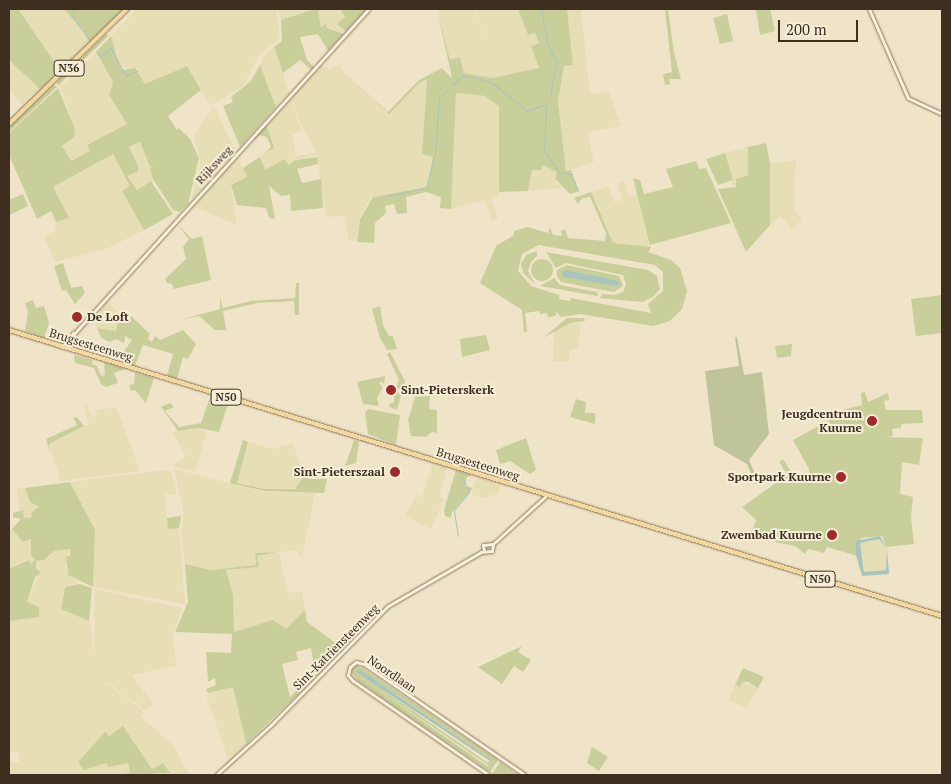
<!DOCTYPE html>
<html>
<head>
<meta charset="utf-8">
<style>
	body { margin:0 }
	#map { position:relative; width:951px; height:784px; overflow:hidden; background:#f0e4c8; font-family:"PT Serif",serif }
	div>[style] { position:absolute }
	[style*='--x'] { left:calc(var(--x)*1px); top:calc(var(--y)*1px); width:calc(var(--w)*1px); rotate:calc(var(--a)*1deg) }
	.farmland>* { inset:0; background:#e6deb5 }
	.green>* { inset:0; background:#c9cf9b }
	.round { border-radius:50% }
	.cemetery>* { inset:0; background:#bfc49a }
	.water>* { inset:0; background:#a9c4bc }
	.stream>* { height:1px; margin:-0.5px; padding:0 0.5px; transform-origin:0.5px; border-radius:0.5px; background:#a9c4bc }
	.roads { filter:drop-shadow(0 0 1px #8d765c) drop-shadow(0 0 1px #8d765c) }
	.tertiary>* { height:3px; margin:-1.5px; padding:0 1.5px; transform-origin:1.5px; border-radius:1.5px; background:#faf1dc }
	.secondary>* { height:3px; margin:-1.5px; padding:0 1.5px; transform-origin:1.5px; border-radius:1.5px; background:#faf1dc }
	.primary>* { height:4px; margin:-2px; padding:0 2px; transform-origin:2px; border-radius:2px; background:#f3d9a0 }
	.dots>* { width:14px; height:14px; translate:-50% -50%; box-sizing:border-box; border:2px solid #f7eed8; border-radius:50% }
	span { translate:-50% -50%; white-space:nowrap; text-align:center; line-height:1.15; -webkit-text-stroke:4px #f7eed8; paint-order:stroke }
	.shield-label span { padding:1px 4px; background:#f7eed8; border:1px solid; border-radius:4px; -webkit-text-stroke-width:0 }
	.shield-label { font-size:11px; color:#3d2e20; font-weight:700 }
	.street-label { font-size:12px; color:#3d2e20 }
	.poi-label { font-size:12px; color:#3d2e20; font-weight:700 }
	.left { translate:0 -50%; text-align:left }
	.right { translate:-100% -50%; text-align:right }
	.frame { position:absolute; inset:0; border:10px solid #3d2e20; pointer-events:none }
	.scale { position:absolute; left:778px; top:20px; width:80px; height:22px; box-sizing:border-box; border:2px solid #3d2e20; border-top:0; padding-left:6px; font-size:15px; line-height:18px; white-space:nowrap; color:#3d2e20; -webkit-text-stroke:4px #f7eed8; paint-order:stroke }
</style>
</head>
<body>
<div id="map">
	<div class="farmland">
		<i style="clip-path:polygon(18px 9px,63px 9px,82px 28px,89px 42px,60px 70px)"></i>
		<i style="clip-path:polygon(137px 9px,276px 9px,280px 38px,260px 54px,243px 86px,211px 106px,187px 66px,145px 85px,132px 70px,119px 65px,111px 36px)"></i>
		<i style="clip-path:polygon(278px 9px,315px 9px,281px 20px)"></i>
		<i style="clip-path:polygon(318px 9px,340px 9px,345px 17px,343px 30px,346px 31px,336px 34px,332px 28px,327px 29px,326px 24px,322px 29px)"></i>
		<i style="clip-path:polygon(438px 9px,474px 9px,490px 47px,475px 9px,518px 9px,528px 34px,535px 33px,539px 43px,531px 46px,539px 68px,492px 78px,464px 73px,450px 61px)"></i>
		<i style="clip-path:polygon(567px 9px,581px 9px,590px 94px,609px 92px,621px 126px,587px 133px,594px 162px,566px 171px,558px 101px,564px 66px,573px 64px)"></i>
		<i style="clip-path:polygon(274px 47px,289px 93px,276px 107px,260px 65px,264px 55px)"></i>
		<i style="clip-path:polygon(96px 52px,113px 82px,109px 95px,127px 124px,87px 145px,90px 151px,71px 162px,62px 146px,74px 137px,75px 129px,60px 87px)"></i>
		<i style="clip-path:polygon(11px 59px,39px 88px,22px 104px,9px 89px)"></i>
		<i style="clip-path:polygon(321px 64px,328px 69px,340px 65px,344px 73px,388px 114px,419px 83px,427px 79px,422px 154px,433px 157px,427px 187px,372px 197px,361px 213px,355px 241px,349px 241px,344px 216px,326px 217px,317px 155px,296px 160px,289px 165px,284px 159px,265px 171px,260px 157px,274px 148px,266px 124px,291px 97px,299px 124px,303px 130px,292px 135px,296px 156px,317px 153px,300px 122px,291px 96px)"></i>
		<i style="clip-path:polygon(456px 93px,485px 96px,499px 106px,499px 196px,491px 198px,498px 218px,492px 221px,485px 200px,451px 209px)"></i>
		<i style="clip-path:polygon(214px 106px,236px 152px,191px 200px,201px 163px,194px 136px)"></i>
		<i style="clip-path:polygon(140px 142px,150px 167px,154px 167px,155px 178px,136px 190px,127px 176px,138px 170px,128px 147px)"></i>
		<i style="clip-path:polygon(748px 147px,749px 175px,733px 188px,725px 153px)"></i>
		<i style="clip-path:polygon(113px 154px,131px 186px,123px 191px,144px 230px,106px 249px,55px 262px,44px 236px,55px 231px,56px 222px,69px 218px,53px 187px)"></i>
		<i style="clip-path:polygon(237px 155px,247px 177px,231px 185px,237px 225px,193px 206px)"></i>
		<i style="clip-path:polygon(796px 160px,794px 209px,802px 219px,792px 229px,780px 216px,770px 225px,770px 163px)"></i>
		<i style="clip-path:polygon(543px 165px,557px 172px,555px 182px,563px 188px,528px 191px,532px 169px)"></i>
		<i style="clip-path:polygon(624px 181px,628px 196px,637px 194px,651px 247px,613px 243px,591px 192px,609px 187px,614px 202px,622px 200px,617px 184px)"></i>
		<i style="clip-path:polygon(106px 300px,125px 318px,116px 331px,97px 328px,94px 318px)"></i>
		<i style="clip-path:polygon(570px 322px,580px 323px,579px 348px,570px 350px,569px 362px,553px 361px,554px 332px)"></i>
		<i style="clip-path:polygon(87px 405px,91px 417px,97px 415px,96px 410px,116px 407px,140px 471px,61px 481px,49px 444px,89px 424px,84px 406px)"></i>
		<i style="clip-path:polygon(199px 428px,207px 432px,195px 472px,173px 466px,186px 456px,172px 432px)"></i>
		<i style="clip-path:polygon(248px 442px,273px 449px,293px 443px,303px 472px,298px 488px,265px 489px,236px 482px)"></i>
		<i style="clip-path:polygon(433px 463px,447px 467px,439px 497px,444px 499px,431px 529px,405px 516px,416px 495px,422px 497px)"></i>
		<i style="clip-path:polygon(174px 469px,265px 492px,315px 493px,302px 558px,296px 551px,255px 553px,256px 565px,211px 570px,185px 564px,181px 533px,184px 514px)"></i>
		<i style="clip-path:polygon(165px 470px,171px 471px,177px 495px,165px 494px,166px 509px,168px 528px,179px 528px,185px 604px,93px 587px,95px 530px,70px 482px)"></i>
		<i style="clip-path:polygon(477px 477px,501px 485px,498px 494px,481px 498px,471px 494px)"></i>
		<i style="clip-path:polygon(17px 488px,25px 488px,26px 493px,39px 505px,32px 517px,24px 518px,23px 510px,19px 510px)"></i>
		<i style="clip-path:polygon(12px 529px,23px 542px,31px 539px,41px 561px,53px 551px,70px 549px,65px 567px,70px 577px,80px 582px,65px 587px,61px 609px,91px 622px,94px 658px,95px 589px,182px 608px,172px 638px,177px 666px,131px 675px,153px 703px,145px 711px,138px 703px,122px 695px,110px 683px,99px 684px,109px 684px,119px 694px,136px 704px,144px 713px,141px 717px,173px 745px,189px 774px,171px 775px,163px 763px,152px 769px,123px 726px,108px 736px,105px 732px,78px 762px,84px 769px,106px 763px,109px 767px,128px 763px,130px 772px,122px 775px,9px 775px,9px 763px,20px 762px,18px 752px,9px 752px,9px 621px,39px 617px,39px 607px,27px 602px,39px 574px,35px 561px,30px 564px,29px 560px,9px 569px,9px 530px)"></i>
		<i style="clip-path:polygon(879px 539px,887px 548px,886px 570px,865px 573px,860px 543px)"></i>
		<i style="clip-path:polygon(279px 553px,288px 593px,302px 591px,305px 610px,286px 629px,273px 620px,234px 633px,233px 595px,226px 570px,258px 567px,257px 556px)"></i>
		<i style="clip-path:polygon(743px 682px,758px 688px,747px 708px,729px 700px,735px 685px,740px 687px)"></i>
		<i style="clip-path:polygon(225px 687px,233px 687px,246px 743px,228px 759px,206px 695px)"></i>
	</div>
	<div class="green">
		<i style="clip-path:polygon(9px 9px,18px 9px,60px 70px,89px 42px,82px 28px,63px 9px,125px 9px,10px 119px,40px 89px,9px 60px)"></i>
		<i style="clip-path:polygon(315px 9px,318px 9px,321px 27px,326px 24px,327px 28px,344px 34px,328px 51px,318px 34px,300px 37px,307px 60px,314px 67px,311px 70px,300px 60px,283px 73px,274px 47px,282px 41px,281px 20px)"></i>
		<i style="clip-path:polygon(340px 9px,367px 9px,346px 31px,337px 24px,345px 17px)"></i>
		<i style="clip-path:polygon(437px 9px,450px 60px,460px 57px,464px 73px,492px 78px,539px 68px,531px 46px,539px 43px,535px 33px,528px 35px,518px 9px,567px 9px,573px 65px,564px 66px,558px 101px,566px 171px,571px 170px,579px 191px,570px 194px,555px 179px,557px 172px,543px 165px,541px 170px,532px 170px,528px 191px,499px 192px,499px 106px,485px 96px,456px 93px,451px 209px,440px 208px,441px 197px,426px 192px,406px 197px,407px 213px,397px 214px,394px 204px,385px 206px,386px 213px,375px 223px,374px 243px,357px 242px,360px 219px,373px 197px,427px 187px,433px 157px,422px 154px,427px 79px,419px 83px,389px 114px,344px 73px,388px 112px,419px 80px,442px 68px,452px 78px)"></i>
		<i style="clip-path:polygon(665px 9px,668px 9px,674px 53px,681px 79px,669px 79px,670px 84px,665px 85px,663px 74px,672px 72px)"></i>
		<i style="clip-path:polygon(770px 9px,775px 31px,760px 35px,756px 10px)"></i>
		<i style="clip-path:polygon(727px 14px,733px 41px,720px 44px,713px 18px)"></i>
		<i style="clip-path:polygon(106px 34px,109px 35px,58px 86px,57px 82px)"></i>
		<i style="clip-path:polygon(111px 36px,119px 65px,124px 70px,135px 68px,145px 84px,187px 66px,201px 90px,168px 116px,177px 130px,179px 128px,190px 139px,199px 158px,188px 204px,180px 212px,173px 210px,153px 179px,150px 169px,154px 167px,150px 167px,140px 142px,129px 147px,138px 166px,138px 171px,127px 176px,137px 190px,151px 181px,173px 214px,144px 230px,122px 191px,130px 186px,113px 154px,53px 187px,69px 218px,56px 222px,51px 211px,37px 219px,9px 155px,9px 133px,58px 88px,75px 129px,74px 137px,62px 146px,71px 161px,90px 151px,87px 145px,127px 124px,109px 95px,113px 82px,96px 52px)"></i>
		<i style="clip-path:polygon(260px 65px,276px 107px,240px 147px,223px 106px,233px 102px,231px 97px,251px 81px)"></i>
		<i style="clip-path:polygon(54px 85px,57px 87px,9px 132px,10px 125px)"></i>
		<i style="clip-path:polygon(266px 124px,274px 148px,264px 154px,271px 147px,267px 137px,260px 135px,255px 139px,253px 138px)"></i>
		<i style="clip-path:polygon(766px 143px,770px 163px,770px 225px,746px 252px,718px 189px,736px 187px,736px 179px,748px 175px,748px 147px)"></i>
		<i style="clip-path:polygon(725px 153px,733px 180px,718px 185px,706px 159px)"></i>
		<i style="clip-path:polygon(260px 157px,265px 170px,284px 159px,289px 165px,296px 160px,317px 157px,318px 164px,297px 169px,302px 183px,321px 179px,323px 208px,291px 211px,290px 195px,281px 196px,269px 186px,275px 219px,269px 218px,266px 208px,237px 205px,231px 185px,247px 177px,243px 168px)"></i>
		<i style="clip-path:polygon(696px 161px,699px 169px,706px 168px,731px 223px,650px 245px,633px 178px,640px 180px,644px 194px,673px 187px,666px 169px)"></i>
		<i style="clip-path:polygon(evenodd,591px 192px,613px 243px,651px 247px,648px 252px,671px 260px,680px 268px,687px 291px,682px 309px,670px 321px,653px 326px,580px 314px,561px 317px,556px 312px,556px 316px,548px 317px,547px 313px,540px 314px,539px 311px,525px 313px,527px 332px,524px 332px,522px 310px,480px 283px,496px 246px,514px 235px,514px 231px,528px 227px,548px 233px,550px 227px,553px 235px,562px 236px,561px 231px,565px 229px,568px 238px,605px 241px,606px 233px,590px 197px,582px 198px,578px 204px,574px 198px,591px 192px,539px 245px,655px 265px,663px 272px,663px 291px,648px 304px,651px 313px,571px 298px,570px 301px,559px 299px,559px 295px,531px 286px,518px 271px,522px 254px,539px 245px)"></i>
		<i style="clip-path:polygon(23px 194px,28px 206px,9px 215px,9px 200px)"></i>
		<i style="clip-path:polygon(176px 223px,192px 239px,202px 236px,211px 280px,174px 289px,171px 283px,168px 284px,165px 279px,186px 259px,183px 247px,189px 239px)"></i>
		<i style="clip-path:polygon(537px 251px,537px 256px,531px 262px,528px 271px,535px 284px,524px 274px,521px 264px,526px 255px)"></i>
		<i style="clip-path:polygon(546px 252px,648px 270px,657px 276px,660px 289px,653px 297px,642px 302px,600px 298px,602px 294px,614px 295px,623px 292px,626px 284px,623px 275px,566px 263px,556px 268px)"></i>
		<i class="round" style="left:531px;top:259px;width:22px;height:22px"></i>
		<i style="clip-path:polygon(63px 263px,71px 288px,82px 286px,85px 293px,75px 304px,66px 290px,62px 291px,54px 266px)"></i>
		<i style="clip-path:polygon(567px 265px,619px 276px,623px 286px,614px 292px,561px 282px,557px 276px,557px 270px)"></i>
		<i style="clip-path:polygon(554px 278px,560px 285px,597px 292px,598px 296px,540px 286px)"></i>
		<i style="clip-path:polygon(296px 283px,299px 283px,299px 315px,295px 315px,294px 301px,257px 303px,223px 311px,229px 345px,226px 330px,215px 330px,199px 316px,183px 319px,220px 309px,220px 297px,223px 308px,251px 301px,295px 298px)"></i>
		<i style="clip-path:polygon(942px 295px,942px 333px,916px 336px,911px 299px)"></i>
		<i style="clip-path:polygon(33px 300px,36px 308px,44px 306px,49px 323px,44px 338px,25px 331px,28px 312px,25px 303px)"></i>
		<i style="clip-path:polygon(380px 306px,383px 325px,389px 336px,393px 336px,397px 349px,387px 350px,380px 338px,372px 309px)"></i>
		<i style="clip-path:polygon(130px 315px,150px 334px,148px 339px,152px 342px,155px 336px,160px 340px,183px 330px,196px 344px,188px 359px,183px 357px,177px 379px,167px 376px,173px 354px,143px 345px,135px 366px,126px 363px,127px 358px,122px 354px,132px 340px,125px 336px,124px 343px,116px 339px,110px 342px,101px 338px,97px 328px,116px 331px,119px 317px)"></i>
		<i style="clip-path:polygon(567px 318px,584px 318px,585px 321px,570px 323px,543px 338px)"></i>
		<i style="clip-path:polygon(486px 335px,490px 350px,462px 357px,460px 339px)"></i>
		<i style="clip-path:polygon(792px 344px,791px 356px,777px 358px,775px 346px)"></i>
		<i style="clip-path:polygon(390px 352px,405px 381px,397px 410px,389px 407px,390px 403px,394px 403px,394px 391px,400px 393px,401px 389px,395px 389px,399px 380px,387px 354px)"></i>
		<i style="clip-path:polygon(74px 355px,93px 360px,92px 364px,97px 366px,101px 376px,105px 375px,104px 362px,126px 369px,114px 373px,118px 383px,106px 387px,101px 384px,94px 368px,75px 363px)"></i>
		<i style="clip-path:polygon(135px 372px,154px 378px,146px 403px,135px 390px,131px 391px,129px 385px,134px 384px)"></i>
		<i style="clip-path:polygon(385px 376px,384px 384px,381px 381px,379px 383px,383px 387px,377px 398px,379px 406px,363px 404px,357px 382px)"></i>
		<i style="clip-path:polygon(865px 392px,868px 402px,888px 393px,889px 400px,884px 401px,886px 410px,922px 410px,923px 423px,901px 424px,901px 428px,892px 429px,893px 436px,885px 437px,923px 438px,919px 465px,902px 462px,900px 494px,913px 497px,911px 517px,914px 544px,886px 547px,882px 536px,861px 538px,857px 556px,827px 547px,824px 553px,808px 549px,805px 554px,795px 546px,775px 542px,776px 539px,761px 534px,759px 539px,754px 537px,751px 534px,756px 520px,742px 507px,783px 478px,786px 473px,779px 462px,783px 459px,798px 482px,809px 476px,809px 469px,793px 440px,830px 420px,830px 413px,862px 405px,861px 393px)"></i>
		<i style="clip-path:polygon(211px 395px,229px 401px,219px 432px,199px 428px,178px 431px,161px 407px,170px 403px,174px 407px,165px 411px,179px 427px,201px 423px)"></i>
		<i style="clip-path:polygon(430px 396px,429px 409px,437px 410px,437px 433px,432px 432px,426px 437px,411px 436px,408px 420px,415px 397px)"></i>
		<i style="clip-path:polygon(576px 399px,586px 402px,585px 413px,595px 413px,595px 424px,570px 417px)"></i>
		<i style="clip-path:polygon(368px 409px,400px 415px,396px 445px,368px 434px,365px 413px)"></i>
		<i style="clip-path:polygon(77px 417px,84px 426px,49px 444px,51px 454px,46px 439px,77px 425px,73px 418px)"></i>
		<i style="clip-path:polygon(526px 438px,536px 470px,530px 474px,510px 461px,500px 464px,496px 450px)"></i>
		<i style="clip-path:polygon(243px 440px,248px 442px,237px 483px,265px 489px,295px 489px,305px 474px,308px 479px,327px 479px,324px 493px,265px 491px,230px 483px)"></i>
		<i style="clip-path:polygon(354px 440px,359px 442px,356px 463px,345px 466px)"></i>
		<i style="clip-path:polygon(456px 470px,472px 475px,467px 477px,465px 486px,473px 488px,452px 512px,451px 518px,445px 516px,444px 510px)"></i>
		<i style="clip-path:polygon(70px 482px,95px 530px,93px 587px,68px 575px,66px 556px,70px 556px,70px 549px,54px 551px,44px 560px,36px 561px,36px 568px,41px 573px,35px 577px,27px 602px,39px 607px,39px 617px,9px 621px,9px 569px,29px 560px,31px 564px,35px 560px,31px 555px,31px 539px,23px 542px,12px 529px,21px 519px,13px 517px,13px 513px,23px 510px,24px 518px,32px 517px,31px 513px,39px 507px,30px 502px,25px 488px)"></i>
		<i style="clip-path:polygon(181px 516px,179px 528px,168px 529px,167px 518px)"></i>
		<i style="clip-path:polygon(279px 552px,257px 556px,259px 567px,226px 570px,233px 595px,234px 632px,273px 620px,286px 629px,305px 610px,307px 622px,344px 649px,316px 677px,311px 648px,296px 652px,298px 660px,282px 664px,290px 697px,312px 675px,314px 679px,217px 772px,246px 743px,233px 687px,208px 693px,206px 689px,216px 685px,215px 678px,208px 682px,206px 652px,231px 653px,232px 634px,175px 632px,188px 602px,185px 564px,211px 570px,256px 565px,255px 553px)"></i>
		<i style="clip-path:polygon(79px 584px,92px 588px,89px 621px,61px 609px,65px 587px)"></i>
		<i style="clip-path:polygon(522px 646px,518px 652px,531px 660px,523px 672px,514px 666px,502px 684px,478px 667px)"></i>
		<i style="clip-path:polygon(evenodd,356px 666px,363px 668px,498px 760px,490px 772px,359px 682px,351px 672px,356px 666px,358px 669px,400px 697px,490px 760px,488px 763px,357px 672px,358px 669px,356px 666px,354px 673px,488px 765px,489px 766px,487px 766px,354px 673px)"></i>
		<i style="clip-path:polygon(743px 668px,764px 677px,758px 688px,748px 682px,743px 682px,740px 687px,735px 685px)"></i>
		<i style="clip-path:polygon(123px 726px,152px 769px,163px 763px,170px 773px,122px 775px,130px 772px,128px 763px,109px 767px,106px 763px,84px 770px,78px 762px,105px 732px,109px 736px)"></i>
		<i style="clip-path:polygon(592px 747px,608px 757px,599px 771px,587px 763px)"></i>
		<i style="clip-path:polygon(500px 762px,519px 775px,492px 774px)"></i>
	</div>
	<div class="cemetery">
		<i style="clip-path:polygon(735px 337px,737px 337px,744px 375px,762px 372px,769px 434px,749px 460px,758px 481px,755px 484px,747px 464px,714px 445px,705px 371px,739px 366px)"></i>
	</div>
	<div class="water">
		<i style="clip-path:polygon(565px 270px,615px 280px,619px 283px,616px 286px,564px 277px,561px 274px)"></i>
		<i style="clip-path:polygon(880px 536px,886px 547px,879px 539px,860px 543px,864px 572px,886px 570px,887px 548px,889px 574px,862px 576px,856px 555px,856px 541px)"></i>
		<i style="clip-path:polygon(359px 669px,491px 760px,490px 761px,356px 672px)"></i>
	</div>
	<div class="stream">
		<i style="--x:75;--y:9;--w:7;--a:124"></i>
		<i style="--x:71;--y:15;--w:34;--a:53"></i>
		<i style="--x:541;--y:9;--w:37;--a:79"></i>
		<i style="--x:548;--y:45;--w:19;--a:65"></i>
		<i style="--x:556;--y:62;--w:34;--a:100"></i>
		<i style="--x:97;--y:53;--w:5;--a:37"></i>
		<i style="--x:101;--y:56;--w:13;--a:-39"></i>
		<i style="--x:111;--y:48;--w:28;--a:63"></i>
		<i style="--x:124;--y:73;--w:4;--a:34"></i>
		<i style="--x:127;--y:75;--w:11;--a:-22"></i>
		<i style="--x:451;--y:85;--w:15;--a:-37"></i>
		<i style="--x:463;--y:76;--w:14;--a:8"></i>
		<i style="--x:477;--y:78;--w:15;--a:16"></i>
		<i style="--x:491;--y:82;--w:46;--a:38.9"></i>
		<i style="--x:527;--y:111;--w:19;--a:-21"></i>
		<i style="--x:546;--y:105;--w:46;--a:92.5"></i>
		<i style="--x:544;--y:151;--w:27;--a:54"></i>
		<i style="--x:560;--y:173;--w:11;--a:5"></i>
		<i style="--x:571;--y:174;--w:17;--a:69"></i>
		<i style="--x:435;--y:153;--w:55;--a:-85.8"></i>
		<i style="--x:439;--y:98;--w:14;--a:-45"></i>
		<i style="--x:385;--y:196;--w:42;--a:-11"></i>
		<i style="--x:426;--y:188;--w:32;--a:-76"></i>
		<i style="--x:458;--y:536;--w:26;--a:-99"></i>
		<i style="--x:454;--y:510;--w:23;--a:-50"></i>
		<i style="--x:469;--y:492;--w:21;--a:-115"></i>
	</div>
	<div class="roads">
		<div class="tertiary">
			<i style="--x:869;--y:9;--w:97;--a:66.3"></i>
			<i style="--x:908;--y:98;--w:38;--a:25"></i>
			<i style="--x:484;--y:551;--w:6;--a:-99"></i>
			<i style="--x:483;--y:545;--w:10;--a:-6"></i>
			<i style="--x:493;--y:544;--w:73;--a:-42.2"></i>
			<i style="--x:216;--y:775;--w:76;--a:-42.3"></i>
			<i style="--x:272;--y:724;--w:165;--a:-45.5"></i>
			<i style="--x:388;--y:606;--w:108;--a:-30.1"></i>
			<i style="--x:481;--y:552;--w:11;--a:-5"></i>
			<i style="--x:492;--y:551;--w:7;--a:-82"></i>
			<i style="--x:489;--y:775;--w:165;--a:-145.3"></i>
			<i style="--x:353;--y:681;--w:8;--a:-130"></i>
			<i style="--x:348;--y:675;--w:8;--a:-76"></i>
			<i style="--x:350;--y:667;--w:8;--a:-40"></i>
			<i style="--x:356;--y:662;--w:8;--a:14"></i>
			<i style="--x:364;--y:664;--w:196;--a:34.6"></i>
		</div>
		<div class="secondary">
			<i style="--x:62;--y:347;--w:457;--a:-47.8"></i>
			<i style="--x:66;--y:348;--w:17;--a:-65"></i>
		</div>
		<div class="primary">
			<i style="--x:9;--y:124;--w:165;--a:-44.3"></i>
			<i style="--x:9;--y:330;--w:976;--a:17.04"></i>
		</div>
	</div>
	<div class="dots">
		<i style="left:77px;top:317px;background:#9e2a2b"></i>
		<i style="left:391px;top:390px;background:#9e2a2b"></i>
		<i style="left:872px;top:421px;background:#9e2a2b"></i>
		<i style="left:395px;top:472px;background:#9e2a2b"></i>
		<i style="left:841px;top:477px;background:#9e2a2b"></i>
		<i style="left:832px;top:535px;background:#9e2a2b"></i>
	</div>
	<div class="shield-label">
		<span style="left:69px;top:68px">N36</span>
		<span style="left:226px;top:397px">N50</span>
		<span style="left:820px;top:579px">N50</span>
	</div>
	<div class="street-label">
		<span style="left:214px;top:165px;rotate:-47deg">Rijksweg</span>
		<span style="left:91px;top:345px;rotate:17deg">Brugsesteenweg</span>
		<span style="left:478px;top:464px;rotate:17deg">Brugsesteenweg</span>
		<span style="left:336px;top:647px;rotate:-45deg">Sint-Katriensteenweg</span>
		<span style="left:392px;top:674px;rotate:34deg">Noordlaan</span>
	</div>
	<div class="poi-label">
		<span class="left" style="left:87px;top:317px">De Loft</span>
		<span class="left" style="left:401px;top:390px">Sint-Pieterskerk</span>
		<span class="right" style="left:862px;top:421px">Jeugdcentrum<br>Kuurne</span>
		<span class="right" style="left:385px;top:472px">Sint-Pieterszaal</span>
		<span class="right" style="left:831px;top:477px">Sportpark Kuurne</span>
		<span class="right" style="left:822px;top:535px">Zwembad Kuurne</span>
	</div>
	<div class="frame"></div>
	<div class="scale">200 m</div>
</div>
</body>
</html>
